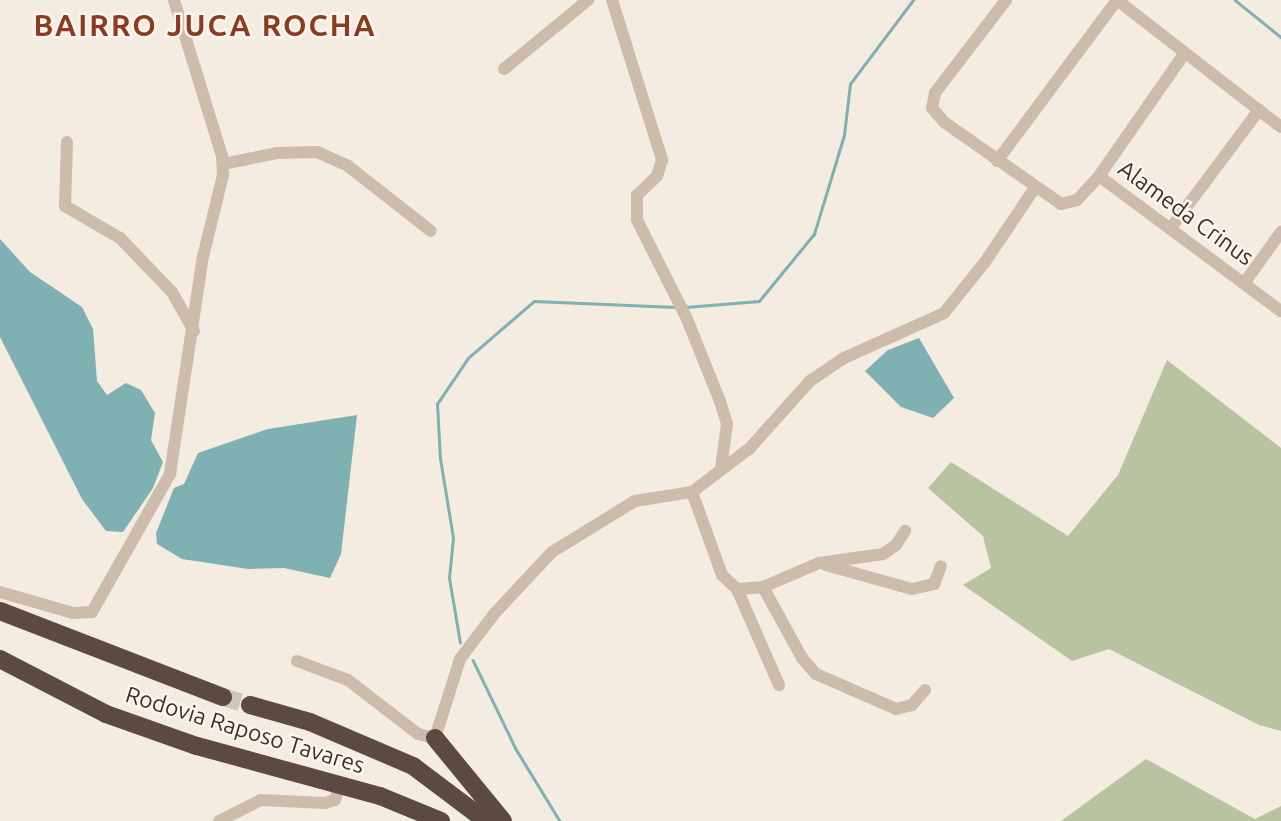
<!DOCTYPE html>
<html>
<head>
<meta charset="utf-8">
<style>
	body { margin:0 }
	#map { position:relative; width:1281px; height:821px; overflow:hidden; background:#f4ebe1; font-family:Ubuntu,sans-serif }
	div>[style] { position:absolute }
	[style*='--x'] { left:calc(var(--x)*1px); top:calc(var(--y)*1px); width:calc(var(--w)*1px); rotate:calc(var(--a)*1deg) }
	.green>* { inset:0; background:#b8c4a0 }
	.water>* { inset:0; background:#7fb0b2 }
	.stream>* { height:2.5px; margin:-1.25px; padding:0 1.25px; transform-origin:1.25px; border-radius:1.25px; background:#7fb0b2 }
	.highway-tunnel>* { height:18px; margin-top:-9px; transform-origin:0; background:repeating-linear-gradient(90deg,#cfc6bd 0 18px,transparent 0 27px) }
	.minor>* { height:12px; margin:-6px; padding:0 6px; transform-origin:6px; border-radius:6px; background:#cdbbac }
	.highway>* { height:18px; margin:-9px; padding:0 9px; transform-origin:9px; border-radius:9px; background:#5c4a42 }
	span { translate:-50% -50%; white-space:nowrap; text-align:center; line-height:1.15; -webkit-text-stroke:5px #fbf5ee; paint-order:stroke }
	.street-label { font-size:23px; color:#3b302b }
	.district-label { font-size:30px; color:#8c3b22; font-weight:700; letter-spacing:2px }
</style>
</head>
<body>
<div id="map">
	<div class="green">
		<i style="clip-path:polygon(1167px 360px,1281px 448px,1281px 731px,1259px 725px,1109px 649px,1072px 661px,963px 585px,991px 568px,983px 536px,928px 488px,951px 462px,1068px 536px,1118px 475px)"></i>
		<i style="clip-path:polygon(1146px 759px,1255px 819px,1281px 806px,1281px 821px,1061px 821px)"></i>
	</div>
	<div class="water">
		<i style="clip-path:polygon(0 239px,30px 272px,82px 307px,93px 329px,97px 381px,107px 395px,126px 383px,141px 390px,155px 413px,151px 440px,163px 462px,153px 488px,123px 532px,106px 531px,82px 499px,0 337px)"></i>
		<i style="clip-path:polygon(919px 338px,954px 398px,933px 418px,901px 407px,865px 371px,888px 350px)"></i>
		<i style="clip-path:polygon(357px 415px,341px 554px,330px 578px,284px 568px,248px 569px,182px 559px,157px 544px,156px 533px,174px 488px,184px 484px,198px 453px,268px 429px)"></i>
	</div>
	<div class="stream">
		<i style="--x:1235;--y:0;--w:59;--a:38.8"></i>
		<i style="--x:686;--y:307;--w:73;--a:-4.7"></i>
		<i style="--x:759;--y:301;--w:87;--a:-50.6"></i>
		<i style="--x:814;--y:234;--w:103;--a:-73.1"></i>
		<i style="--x:844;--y:135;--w:51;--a:-83.3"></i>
		<i style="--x:850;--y:84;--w:105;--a:-53.1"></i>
		<i style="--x:460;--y:643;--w:66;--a:-99.6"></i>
		<i style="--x:449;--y:578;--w:40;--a:-84.3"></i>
		<i style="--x:453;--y:538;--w:80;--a:-99.3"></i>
		<i style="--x:440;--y:459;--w:55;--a:-93.1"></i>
		<i style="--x:437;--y:404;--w:55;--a:-56"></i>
		<i style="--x:468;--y:358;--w:87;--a:-40.8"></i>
		<i style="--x:534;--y:301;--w:142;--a:2.4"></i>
		<i style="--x:473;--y:660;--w:99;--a:64.2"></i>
		<i style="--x:516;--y:749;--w:84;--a:58.6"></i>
	</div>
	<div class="highway-tunnel">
		<i style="--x:223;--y:697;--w:28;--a:17"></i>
	</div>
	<div class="minor">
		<i style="--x:612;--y:0;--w:168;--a:72.6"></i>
		<i style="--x:662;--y:160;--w:17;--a:107"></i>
		<i style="--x:657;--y:176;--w:28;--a:136"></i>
		<i style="--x:637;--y:195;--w:25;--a:90"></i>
		<i style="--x:637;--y:220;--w:111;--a:63.2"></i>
		<i style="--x:687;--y:319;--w:88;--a:68.1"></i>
		<i style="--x:720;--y:401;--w:24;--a:73"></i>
		<i style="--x:727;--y:424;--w:44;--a:97.8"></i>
		<i style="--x:1006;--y:0;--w:117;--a:127.4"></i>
		<i style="--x:935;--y:93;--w:15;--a:101"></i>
		<i style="--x:932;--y:108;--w:18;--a:49"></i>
		<i style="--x:944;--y:122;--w:143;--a:35"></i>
		<i style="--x:1061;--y:204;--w:16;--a:-14"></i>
		<i style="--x:1077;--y:200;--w:33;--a:-47"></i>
		<i style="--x:1099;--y:176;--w:149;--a:-55.1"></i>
		<i style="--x:1117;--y:0;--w:207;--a:37.8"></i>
		<i style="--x:504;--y:69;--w:109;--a:-39.4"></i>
		<i style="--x:67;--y:142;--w:64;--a:91.8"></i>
		<i style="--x:65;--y:206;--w:64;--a:30.2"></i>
		<i style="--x:120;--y:238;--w:75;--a:46.1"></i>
		<i style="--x:172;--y:292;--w:45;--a:60.6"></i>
		<i style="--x:997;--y:161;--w:201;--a:-53.3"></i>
		<i style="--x:223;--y:164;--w:55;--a:-11.5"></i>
		<i style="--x:277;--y:153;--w:40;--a:-1.4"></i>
		<i style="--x:317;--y:152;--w:34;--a:24"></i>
		<i style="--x:348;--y:166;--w:105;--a:38.1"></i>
		<i style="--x:1099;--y:176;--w:227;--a:36.6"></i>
		<i style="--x:1170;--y:229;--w:149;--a:-53.2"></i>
		<i style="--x:1245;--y:282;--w:62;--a:-54.2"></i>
		<i style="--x:692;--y:492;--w:88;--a:70.1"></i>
		<i style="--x:722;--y:575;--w:21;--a:43"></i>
		<i style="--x:737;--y:589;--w:105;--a:66.4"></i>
		<i style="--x:826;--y:565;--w:89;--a:15.6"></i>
		<i style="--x:912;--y:589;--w:23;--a:-13"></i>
		<i style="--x:934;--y:584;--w:19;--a:-69"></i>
		<i style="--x:763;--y:587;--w:81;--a:61.2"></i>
		<i style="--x:802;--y:658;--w:21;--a:49"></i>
		<i style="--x:816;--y:674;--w:87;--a:23.6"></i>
		<i style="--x:896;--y:709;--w:16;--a:-14"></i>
		<i style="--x:912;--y:705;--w:20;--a:-49"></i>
		<i style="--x:737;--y:589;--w:26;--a:-4"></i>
		<i style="--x:763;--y:587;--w:61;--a:-23.2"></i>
		<i style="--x:819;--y:563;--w:65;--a:-8"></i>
		<i style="--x:883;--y:554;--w:16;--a:-35"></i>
		<i style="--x:896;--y:545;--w:17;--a:-57"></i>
		<i style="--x:0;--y:592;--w:76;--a:16"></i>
		<i style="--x:73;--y:613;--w:19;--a:-3"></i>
		<i style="--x:92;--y:612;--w:159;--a:-60.5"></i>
		<i style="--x:170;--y:474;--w:219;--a:-81.4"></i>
		<i style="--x:203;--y:257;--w:84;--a:-76.3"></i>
		<i style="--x:223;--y:175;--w:19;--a:-93"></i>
		<i style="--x:222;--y:156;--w:163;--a:-107.1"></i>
		<i style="--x:297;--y:661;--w:54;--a:20.4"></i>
		<i style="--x:348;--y:680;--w:88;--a:37.6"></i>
		<i style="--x:418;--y:734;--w:17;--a:13"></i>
		<i style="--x:435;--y:738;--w:83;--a:-72.4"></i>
		<i style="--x:460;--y:659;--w:56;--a:-52.9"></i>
		<i style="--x:494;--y:614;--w:85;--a:-46.9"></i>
		<i style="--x:552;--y:552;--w:97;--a:-31.6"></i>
		<i style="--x:635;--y:501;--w:58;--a:-9"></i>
		<i style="--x:692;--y:492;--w:73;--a:-37.2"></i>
		<i style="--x:750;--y:448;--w:90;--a:-48.2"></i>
		<i style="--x:810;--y:381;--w:41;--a:-34.1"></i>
		<i style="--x:844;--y:358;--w:110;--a:-24.2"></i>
		<i style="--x:944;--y:313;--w:65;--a:-51.2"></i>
		<i style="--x:985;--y:262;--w:88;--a:-56.1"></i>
		<i style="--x:219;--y:821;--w:47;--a:-26.6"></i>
		<i style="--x:261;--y:800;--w:64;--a:2.7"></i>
		<i style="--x:325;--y:803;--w:10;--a:-17"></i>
		<i style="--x:335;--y:800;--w:16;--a:-72"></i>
	</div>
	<div class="highway">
		<i style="--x:0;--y:611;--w:239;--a:21.1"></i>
		<i style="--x:0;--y:659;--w:119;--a:27.4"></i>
		<i style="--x:106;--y:714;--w:96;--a:19.4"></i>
		<i style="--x:197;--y:746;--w:190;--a:15.3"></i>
		<i style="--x:380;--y:796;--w:66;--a:22.3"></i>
		<i style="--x:250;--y:705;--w:62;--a:15.8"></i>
		<i style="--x:310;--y:722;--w:112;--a:23.1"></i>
		<i style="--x:413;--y:766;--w:91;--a:37"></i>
		<i style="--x:435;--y:738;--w:107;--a:50.7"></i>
	</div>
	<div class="street-label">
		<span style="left:1186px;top:213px;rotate:36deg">Alameda Crinus</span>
		<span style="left:245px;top:730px;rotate:17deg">Rodovia Raposo Tavares</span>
	</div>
	<div class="district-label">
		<span style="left:205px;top:25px">BAIRRO JUCA ROCHA</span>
	</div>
</div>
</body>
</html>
